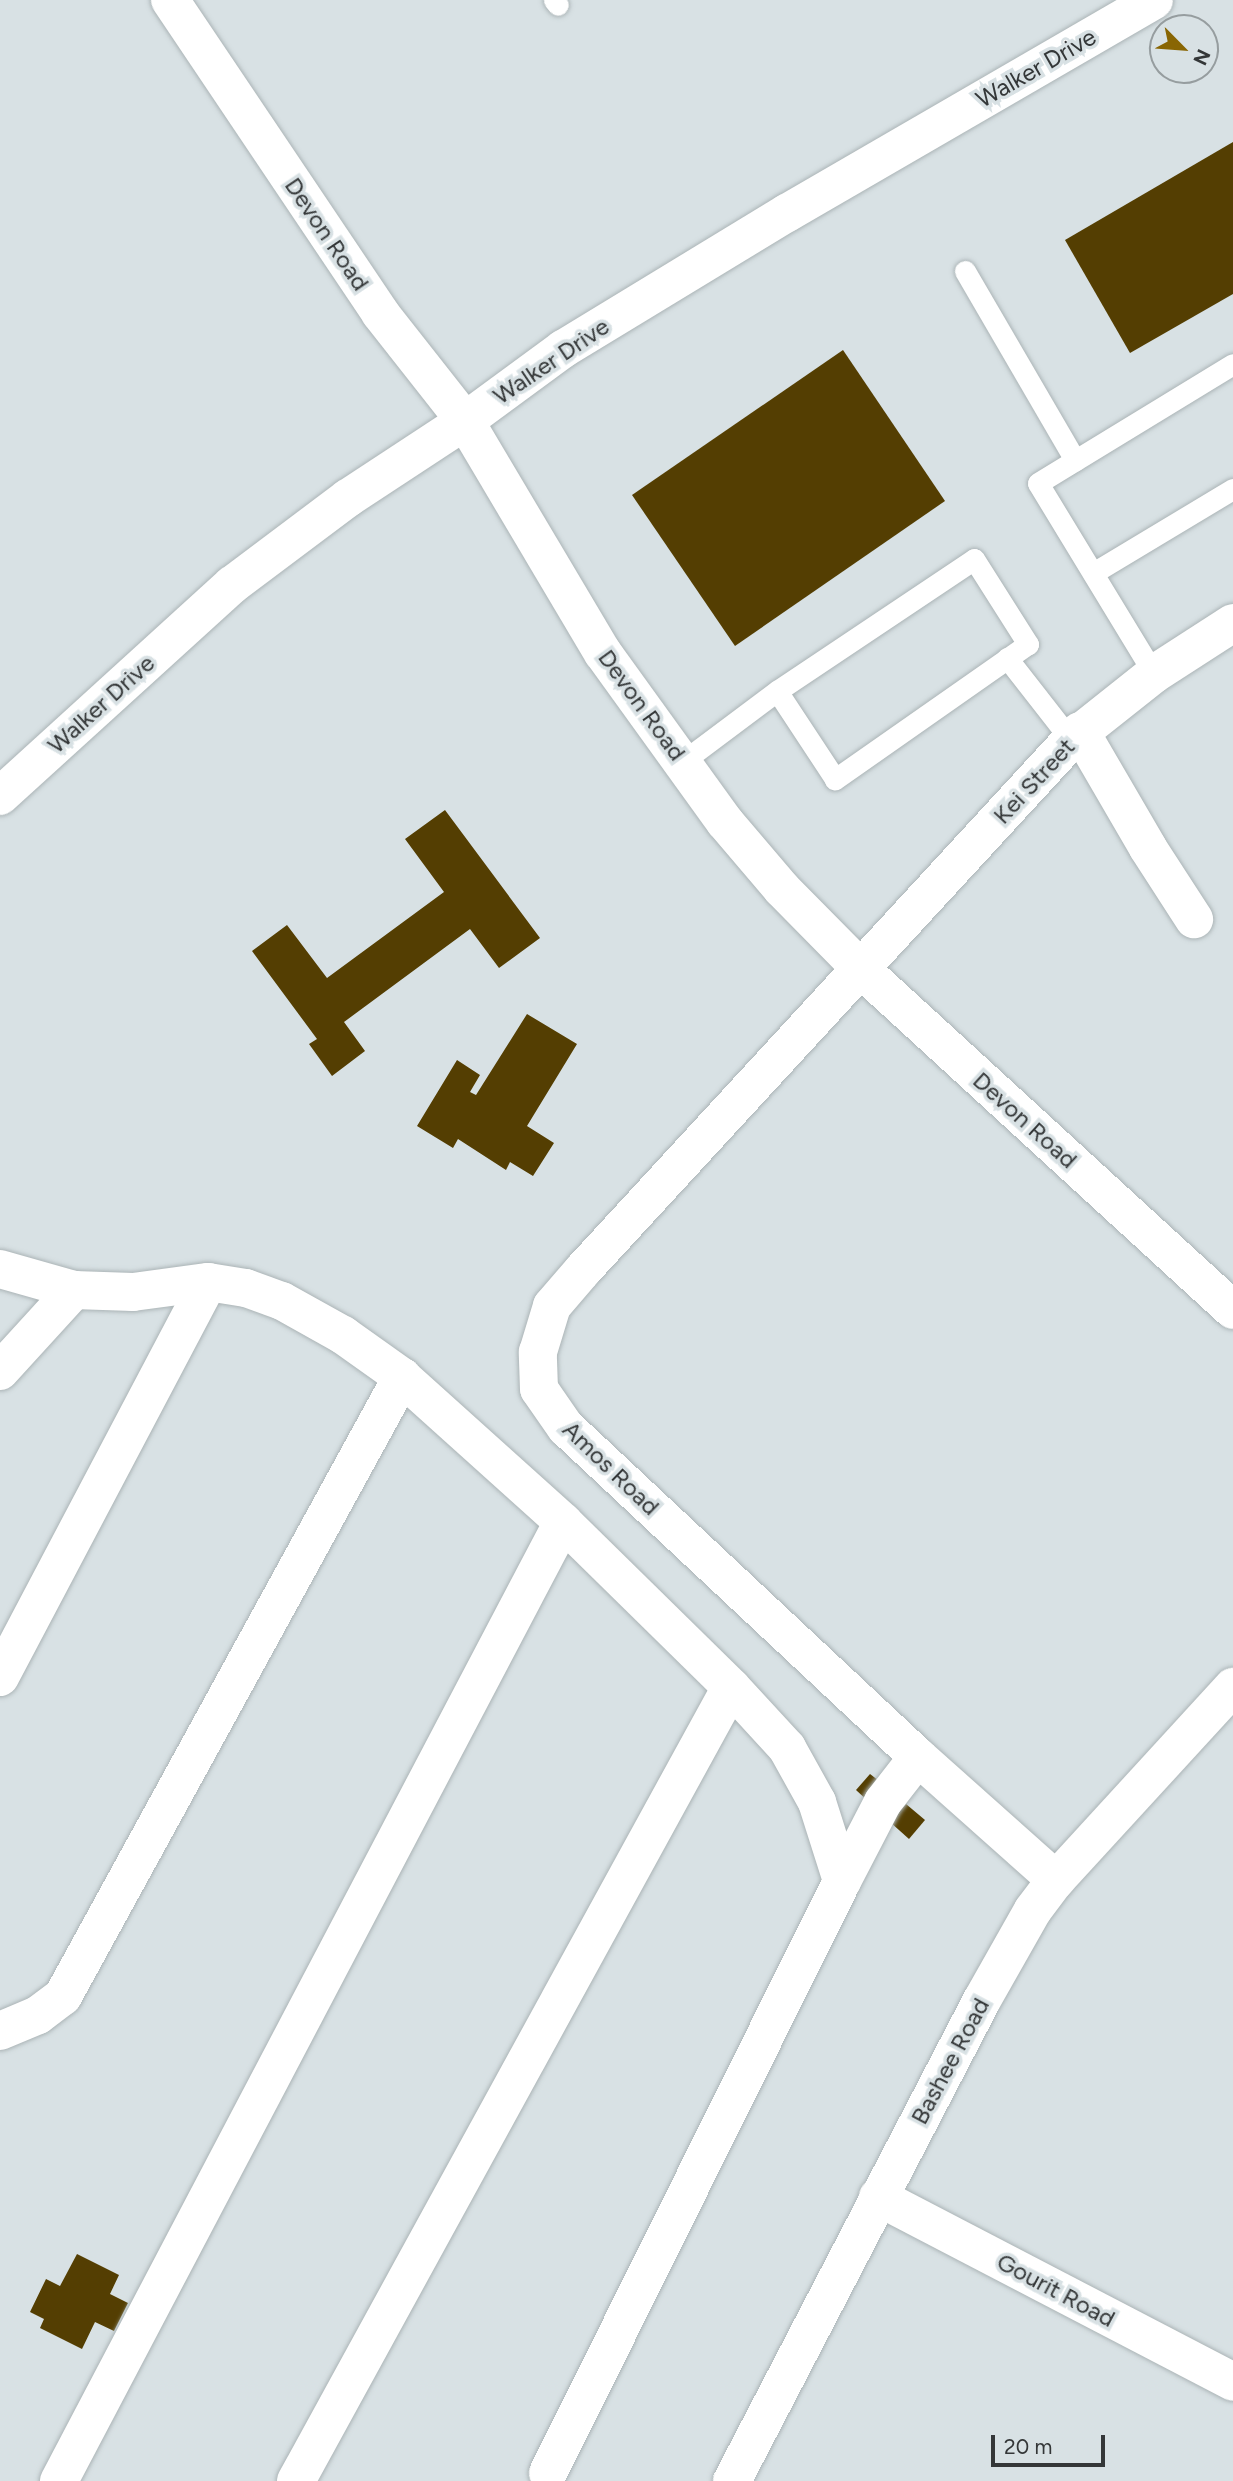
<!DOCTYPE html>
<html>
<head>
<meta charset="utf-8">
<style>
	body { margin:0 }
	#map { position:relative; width:1233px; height:2481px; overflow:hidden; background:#d8e1e4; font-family:Figtree,sans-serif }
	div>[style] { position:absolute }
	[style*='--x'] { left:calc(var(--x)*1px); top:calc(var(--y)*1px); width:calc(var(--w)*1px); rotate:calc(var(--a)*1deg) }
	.building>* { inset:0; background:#543e02 }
	.roads { filter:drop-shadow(0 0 2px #abb4b6) drop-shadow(0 0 2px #abb4b6) }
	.service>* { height:21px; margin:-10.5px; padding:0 10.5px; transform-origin:10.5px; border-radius:10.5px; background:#fff }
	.minor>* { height:38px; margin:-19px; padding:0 19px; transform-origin:19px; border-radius:19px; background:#fff }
	.tertiary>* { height:38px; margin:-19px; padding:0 19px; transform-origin:19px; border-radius:19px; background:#fff }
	span { translate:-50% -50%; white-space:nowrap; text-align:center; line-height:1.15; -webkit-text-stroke:7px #d8e1e4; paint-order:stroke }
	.street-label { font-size:24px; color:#343738 }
	.north { position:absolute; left:1149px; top:14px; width:70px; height:70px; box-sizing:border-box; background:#d8e1e4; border:2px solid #969d9f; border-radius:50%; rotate:115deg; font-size:19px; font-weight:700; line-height:28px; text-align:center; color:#343738 }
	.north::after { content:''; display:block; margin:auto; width:24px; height:32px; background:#896604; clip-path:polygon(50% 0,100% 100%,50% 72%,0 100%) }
	.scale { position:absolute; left:991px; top:2435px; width:114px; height:32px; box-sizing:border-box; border:4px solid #343738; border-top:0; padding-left:9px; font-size:21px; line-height:24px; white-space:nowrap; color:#343738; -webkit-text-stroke:5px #d8e1e4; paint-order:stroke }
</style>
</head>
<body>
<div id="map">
	<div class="building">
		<i style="clip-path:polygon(1233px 142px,1233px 294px,1130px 353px,1065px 240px)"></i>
		<i style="clip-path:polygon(843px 350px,945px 501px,735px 646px,632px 495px)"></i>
		<i style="clip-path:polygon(445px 810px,540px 938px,499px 968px,470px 929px,344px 1022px,365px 1051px,332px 1076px,309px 1044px,317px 1039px,252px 951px,287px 925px,327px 978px,444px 892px,405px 839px)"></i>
		<i style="clip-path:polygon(527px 1014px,577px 1044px,527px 1126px,554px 1143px,533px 1176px,510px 1162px,506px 1170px,458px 1139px,453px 1148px,417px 1126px,457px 1060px,480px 1075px,470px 1092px,476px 1095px)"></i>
		<i style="clip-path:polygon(870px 1774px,883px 1784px,869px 1802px,856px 1790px)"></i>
		<i style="clip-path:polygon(906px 1804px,925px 1820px,909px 1839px,890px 1822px)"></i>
		<i style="clip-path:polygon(77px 2254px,119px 2275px,110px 2294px,128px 2303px,114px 2331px,95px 2322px,82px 2349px,40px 2328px,44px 2319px,30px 2312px,46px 2279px,60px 2286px)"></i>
	</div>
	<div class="roads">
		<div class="service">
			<i style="--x:554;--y:0;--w:6;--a:51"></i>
			<i style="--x:965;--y:271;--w:219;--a:59.8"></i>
			<i style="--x:974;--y:559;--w:101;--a:57.6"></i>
			<i style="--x:1028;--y:644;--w:236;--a:145"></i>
			<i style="--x:835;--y:779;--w:105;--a:-123.4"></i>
			<i style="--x:777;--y:691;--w:237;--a:-33.8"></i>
			<i style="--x:1093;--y:573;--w:163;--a:-31"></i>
			<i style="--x:1007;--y:658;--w:104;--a:52"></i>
			<i style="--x:1154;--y:674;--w:223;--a:-121.3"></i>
			<i style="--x:1038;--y:483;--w:228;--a:-31.4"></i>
			<i style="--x:682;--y:762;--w:119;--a:-36.8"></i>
		</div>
		<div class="minor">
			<i style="--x:170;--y:0;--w:377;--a:56.1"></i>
			<i style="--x:380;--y:313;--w:137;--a:51.8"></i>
			<i style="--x:465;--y:421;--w:270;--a:59.3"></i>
			<i style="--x:603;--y:653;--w:208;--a:54.2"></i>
			<i style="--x:725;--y:822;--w:88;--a:49.6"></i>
			<i style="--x:782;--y:889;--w:114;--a:45.4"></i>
			<i style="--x:862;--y:970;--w:503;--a:42.5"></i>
			<i style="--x:1080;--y:731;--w:135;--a:59.8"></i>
			<i style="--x:1148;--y:848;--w:85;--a:57.1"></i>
			<i style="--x:0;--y:1269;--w:77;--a:15.8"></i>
			<i style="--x:74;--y:1290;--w:59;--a:1.9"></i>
			<i style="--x:133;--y:1292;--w:76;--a:-7.6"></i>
			<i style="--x:208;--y:1282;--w:38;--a:9"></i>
			<i style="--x:246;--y:1288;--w:38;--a:20"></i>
			<i style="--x:282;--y:1301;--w:70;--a:29.1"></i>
			<i style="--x:343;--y:1335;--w:72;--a:35.4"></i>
			<i style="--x:402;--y:1377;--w:217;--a:42"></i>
			<i style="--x:563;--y:1522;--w:235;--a:44.5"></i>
			<i style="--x:731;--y:1687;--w:83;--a:47.4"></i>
			<i style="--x:787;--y:1748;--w:62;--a:60.9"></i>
			<i style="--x:817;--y:1802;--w:83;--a:72.4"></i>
			<i style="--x:0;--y:1371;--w:110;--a:-47.6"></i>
			<i style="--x:0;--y:1677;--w:446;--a:-62.2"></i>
			<i style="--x:1056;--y:1880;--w:185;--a:-138.3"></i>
			<i style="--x:918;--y:1757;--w:482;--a:-136.9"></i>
			<i style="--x:566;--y:1428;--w:47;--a:-124.7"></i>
			<i style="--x:539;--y:1389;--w:37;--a:-92"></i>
			<i style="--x:538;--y:1352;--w:48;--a:-73.1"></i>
			<i style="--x:552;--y:1306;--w:48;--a:-49.3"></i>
			<i style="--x:583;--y:1270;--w:720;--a:-47.36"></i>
			<i style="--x:1071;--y:740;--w:106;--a:-38.5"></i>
			<i style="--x:1154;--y:674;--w:94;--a:-32.8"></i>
			<i style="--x:0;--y:2031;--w:41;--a:-22.8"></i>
			<i style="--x:38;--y:2015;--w:31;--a:-37"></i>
			<i style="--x:63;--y:1996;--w:706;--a:-61.29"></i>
			<i style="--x:878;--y:2197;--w:400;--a:27.5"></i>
			<i style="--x:548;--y:2473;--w:661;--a:-63.59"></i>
			<i style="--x:842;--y:1881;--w:89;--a:-62.6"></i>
			<i style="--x:883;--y:1802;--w:57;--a:-52.1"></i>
			<i style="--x:59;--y:2481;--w:1083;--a:-62.28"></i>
			<i style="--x:296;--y:2481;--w:905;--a:-61.28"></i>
			<i style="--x:732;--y:2481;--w:542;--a:-62.54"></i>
			<i style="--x:982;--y:2000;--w:103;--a:-60.5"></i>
			<i style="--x:1033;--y:1910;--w:38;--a:-53"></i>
			<i style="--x:1056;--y:1880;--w:262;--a:-47.5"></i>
		</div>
		<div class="tertiary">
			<i style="--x:0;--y:796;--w:314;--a:-42.3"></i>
			<i style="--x:232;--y:585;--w:145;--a:-36.9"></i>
			<i style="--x:348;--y:498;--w:140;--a:-33.3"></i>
			<i style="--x:465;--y:421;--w:122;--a:-36.3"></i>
			<i style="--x:563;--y:349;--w:262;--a:-31.3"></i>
			<i style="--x:787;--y:213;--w:424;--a:-30.1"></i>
		</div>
	</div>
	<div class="street-label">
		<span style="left:1036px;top:68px;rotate:-30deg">Walker Drive</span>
		<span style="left:327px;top:234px;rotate:56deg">Devon Road</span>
		<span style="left:551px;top:361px;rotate:-34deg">Walker Drive</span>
		<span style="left:101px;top:704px;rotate:-42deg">Walker Drive</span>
		<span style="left:642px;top:705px;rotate:54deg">Devon Road</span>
		<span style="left:1034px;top:781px;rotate:-47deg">Kei Street</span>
		<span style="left:1025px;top:1120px;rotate:42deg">Devon Road</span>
		<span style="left:611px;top:1468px;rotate:44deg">Amos Road</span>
		<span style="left:950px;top:2061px;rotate:-62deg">Bashee Road</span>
		<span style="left:1056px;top:2290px;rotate:28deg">Gourit Road</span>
	</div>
	<div class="north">N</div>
	<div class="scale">20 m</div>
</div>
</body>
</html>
